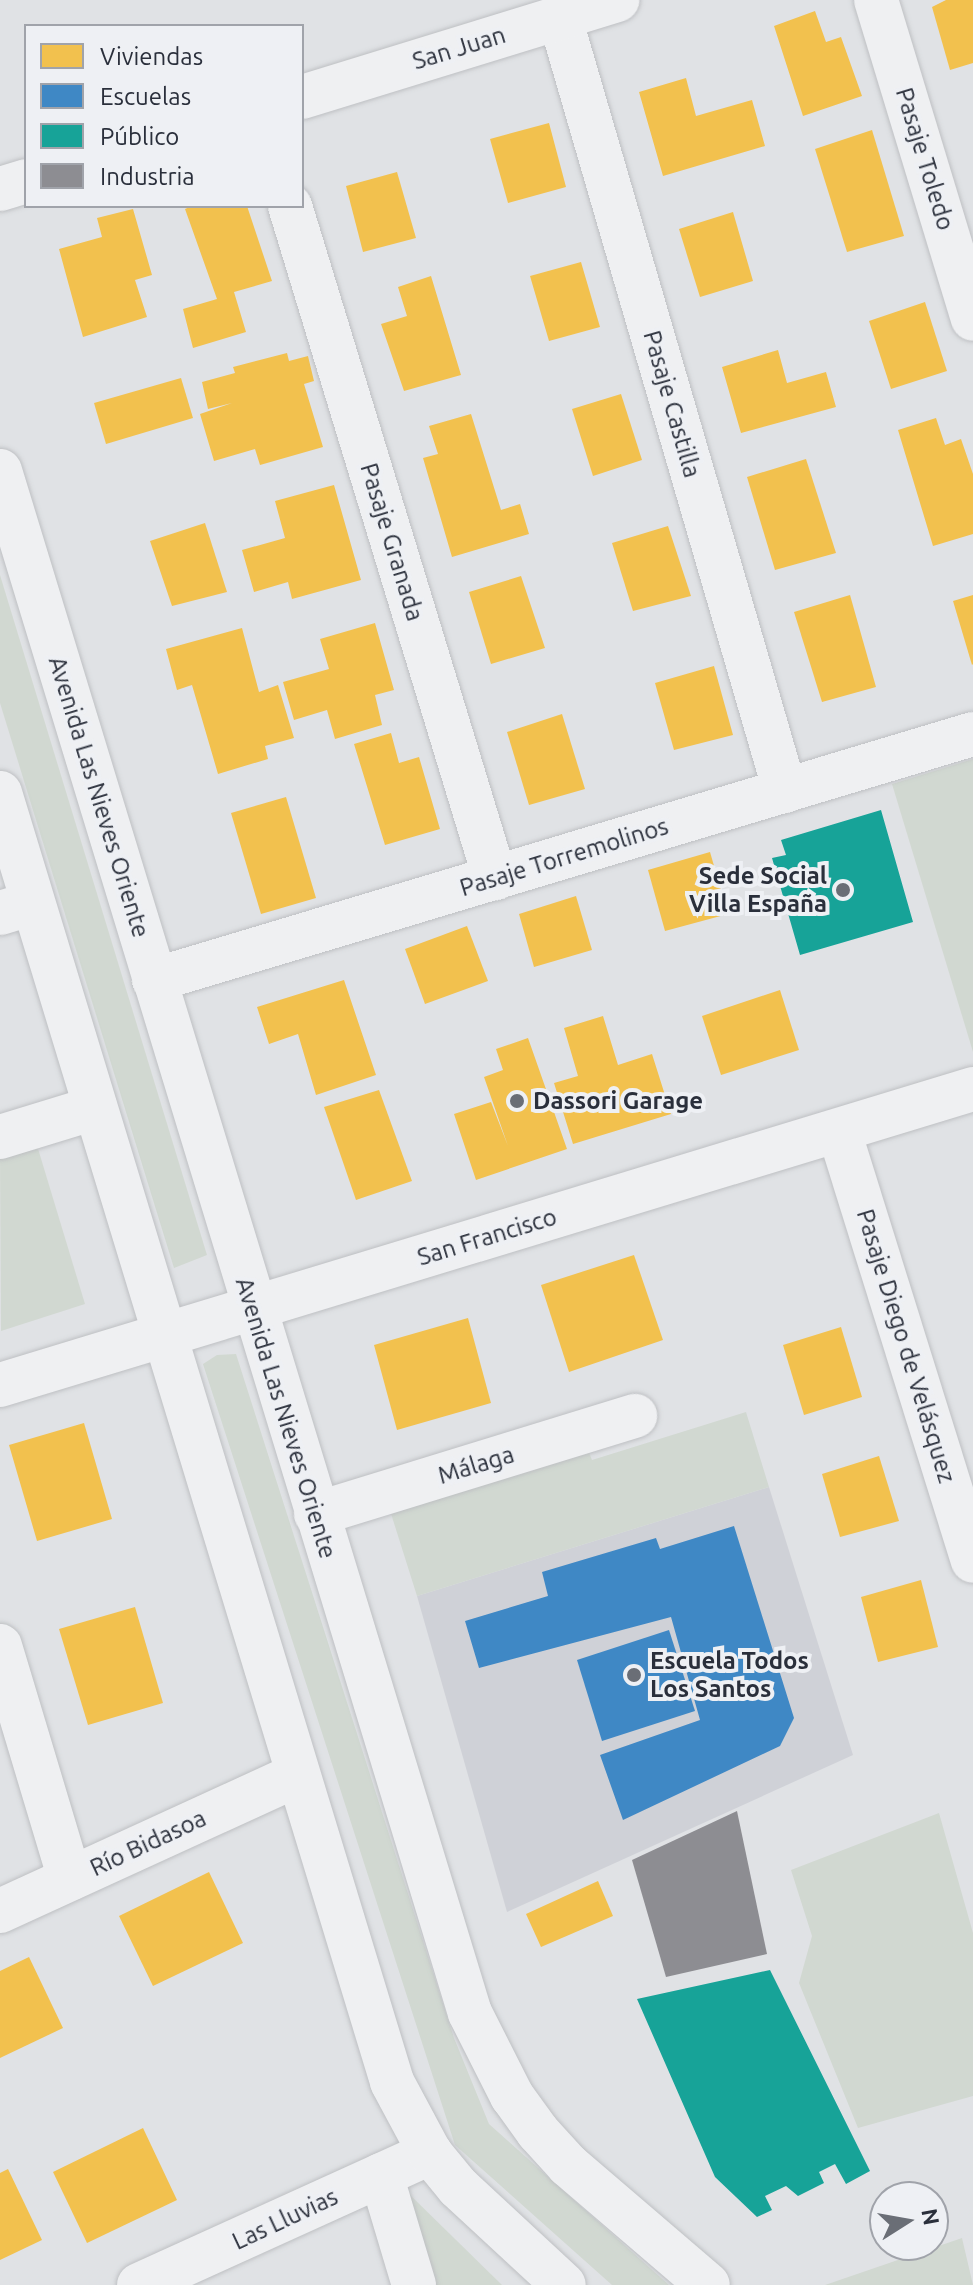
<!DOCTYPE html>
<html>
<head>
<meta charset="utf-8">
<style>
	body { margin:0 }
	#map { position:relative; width:973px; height:2285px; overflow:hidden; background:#e0e2e5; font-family:Ubuntu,sans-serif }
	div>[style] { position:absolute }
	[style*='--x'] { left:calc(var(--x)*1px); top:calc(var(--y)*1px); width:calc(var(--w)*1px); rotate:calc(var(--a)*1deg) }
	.built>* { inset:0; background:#cfd1d7 }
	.green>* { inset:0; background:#d1d8d1 }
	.homes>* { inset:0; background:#f2c14e }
	.schools>* { inset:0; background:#3f88c5 }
	.public>* { inset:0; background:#17a398 }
	.industry>* { inset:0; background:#8d8d92 }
	.roads { filter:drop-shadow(0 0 2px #bec0c3) drop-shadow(0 0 2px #bec0c3) }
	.minor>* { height:44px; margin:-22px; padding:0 22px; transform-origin:22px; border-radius:22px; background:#eff0f2 }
	.tertiary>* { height:44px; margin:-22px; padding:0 22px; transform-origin:22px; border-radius:22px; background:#eff0f2 }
	.dots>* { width:22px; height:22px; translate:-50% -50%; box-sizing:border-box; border:4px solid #eef0f4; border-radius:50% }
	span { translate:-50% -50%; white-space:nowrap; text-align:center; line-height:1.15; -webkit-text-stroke:8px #eef0f4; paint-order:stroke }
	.street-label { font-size:24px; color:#2a2f3b }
	.poi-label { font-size:24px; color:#2a2f3b; font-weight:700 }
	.right { translate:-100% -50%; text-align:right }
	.left { translate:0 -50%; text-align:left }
	.legend { position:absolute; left:24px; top:24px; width:280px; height:184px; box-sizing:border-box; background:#eef0f4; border:2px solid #a0a3aa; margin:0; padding:10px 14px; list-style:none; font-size:24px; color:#2a2f3b }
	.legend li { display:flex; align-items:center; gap:16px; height:40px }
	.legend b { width:40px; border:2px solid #a0a3aa }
	.north { position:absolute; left:869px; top:2181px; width:80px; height:80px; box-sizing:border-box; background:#eef0f4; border:2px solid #a0a3aa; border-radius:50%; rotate:79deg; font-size:22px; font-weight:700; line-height:32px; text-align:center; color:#2a2f3b }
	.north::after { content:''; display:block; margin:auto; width:28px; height:36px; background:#6a6e76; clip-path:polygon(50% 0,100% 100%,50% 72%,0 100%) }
</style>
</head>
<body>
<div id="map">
	<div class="built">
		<i style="clip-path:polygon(769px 1487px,853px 1755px,507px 1912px,417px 1596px)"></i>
	</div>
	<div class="green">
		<i style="clip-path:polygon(0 575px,207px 1255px,174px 1268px,0 703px)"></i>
		<i style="clip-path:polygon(973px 759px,973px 1052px,892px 784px)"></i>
		<i style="clip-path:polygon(36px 1142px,85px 1304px,1px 1331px,0 1153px)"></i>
		<i style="clip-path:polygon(236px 1354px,454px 2038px,489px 2124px,669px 2285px,612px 2285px,455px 2145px,203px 1364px,217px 1355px)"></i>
		<i style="clip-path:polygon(746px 1412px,769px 1487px,417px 1596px,387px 1501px,584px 1440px,592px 1460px)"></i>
		<i style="clip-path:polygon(939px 1813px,973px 1933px,973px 2096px,858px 2128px,799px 1983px,812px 1936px,791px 1870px)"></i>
		<i style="clip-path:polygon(405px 2190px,502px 2285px,433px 2285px)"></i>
		<i style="clip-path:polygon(962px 2238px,973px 2285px,825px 2285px)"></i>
	</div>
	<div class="homes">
		<i style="clip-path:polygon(946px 0,973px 0,973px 63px,950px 70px,932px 7px)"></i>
		<i style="clip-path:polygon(815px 11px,826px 42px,841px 37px,862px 96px,803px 116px,774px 26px)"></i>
		<i style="clip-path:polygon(686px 78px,696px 116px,752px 100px,765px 146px,663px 176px,639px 92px)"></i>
		<i style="clip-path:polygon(549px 123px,566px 187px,508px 203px,490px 139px)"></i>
		<i style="clip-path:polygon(872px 130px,904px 236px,847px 252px,815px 149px)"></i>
		<i style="clip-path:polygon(397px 172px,416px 238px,363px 252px,346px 186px)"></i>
		<i style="clip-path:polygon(192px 206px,247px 206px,272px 281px,234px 292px,246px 332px,193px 348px,183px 309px,217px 299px,185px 209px)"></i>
		<i style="clip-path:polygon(133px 209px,152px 275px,135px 280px,147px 317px,83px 337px,59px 249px,102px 237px,97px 218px)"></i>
		<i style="clip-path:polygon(733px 212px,753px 281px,700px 297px,679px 229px)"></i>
		<i style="clip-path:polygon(581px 262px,600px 327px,549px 341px,530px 276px)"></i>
		<i style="clip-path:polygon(431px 276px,461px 375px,404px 391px,381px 324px,407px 316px,398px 287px)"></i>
		<i style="clip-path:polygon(925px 302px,947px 371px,891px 389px,869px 321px)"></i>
		<i style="clip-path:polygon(778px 350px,787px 383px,826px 372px,836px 407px,741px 433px,722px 367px)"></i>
		<i style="clip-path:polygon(287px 353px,289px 361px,308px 356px,314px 381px,304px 384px,323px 447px,260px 465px,255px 449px,214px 461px,200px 414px,232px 403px,208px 409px,202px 382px,235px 373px,233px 367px)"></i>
		<i style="clip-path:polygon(181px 378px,193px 418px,106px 444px,94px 403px)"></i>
		<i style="clip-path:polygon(621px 394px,642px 460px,593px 476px,572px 409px)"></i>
		<i style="clip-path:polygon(471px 414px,501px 510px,520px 504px,529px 534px,452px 557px,423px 458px,438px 454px,429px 426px)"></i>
		<i style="clip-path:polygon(936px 418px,945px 445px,961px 439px,973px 474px,973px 534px,933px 546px,898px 430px)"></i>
		<i style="clip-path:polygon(806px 459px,836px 553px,775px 570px,747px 477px)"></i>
		<i style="clip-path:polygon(334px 485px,361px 580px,292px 599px,288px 582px,254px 592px,242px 550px,285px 538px,275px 501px)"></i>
		<i style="clip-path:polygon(205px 523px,227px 592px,172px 606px,150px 541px)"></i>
		<i style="clip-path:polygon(668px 526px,691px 596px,633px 611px,612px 543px)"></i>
		<i style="clip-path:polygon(521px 576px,545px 648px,491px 664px,469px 592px)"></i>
		<i style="clip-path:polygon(850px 595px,876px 687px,822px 702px,794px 612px)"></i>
		<i style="clip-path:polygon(973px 595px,973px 664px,972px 665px,953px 601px)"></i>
		<i style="clip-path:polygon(375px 623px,394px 690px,375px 695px,382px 725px,335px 739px,327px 710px,294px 720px,283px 682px,329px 669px,320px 639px)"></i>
		<i style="clip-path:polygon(242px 628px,259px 692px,278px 685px,294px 738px,265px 746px,268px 759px,218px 774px,192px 685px,177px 690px,166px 649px)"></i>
		<i style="clip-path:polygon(714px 666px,733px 735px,674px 750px,655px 683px)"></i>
		<i style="clip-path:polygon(562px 714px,585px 789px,529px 805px,507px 732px)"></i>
		<i style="clip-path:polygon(391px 733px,399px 763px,419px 757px,440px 829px,385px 845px,354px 744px)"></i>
		<i style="clip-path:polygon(286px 797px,316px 898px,261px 914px,231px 813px)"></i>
		<i style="clip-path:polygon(710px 852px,728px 914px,665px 931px,648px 870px)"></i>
		<i style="clip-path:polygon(576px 896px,592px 950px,534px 967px,519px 914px)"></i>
		<i style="clip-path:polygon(467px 926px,488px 981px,425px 1004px,405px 949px)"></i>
		<i style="clip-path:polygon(344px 980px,376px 1075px,316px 1095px,298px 1034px,269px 1044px,257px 1007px)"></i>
		<i style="clip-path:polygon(780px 990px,799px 1050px,721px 1075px,702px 1016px)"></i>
		<i style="clip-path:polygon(603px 1016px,618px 1065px,652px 1054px,671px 1114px,573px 1144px,554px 1083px,578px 1076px,564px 1028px)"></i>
		<i style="clip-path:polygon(528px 1038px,567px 1149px,476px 1180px,454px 1114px,491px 1102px,508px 1146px,484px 1077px,503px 1070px,496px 1049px)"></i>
		<i style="clip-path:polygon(379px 1090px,412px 1181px,356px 1200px,324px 1107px)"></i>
		<i style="clip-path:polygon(634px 1255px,663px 1340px,569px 1372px,541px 1285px)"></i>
		<i style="clip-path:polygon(468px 1318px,491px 1403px,397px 1430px,374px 1345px)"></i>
		<i style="clip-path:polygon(841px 1327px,862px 1397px,804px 1415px,783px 1345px)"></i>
		<i style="clip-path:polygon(84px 1423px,112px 1519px,37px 1541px,9px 1445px)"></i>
		<i style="clip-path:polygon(879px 1456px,899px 1521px,840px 1537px,822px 1474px)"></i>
		<i style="clip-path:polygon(921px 1580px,938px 1647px,878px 1662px,861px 1597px)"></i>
		<i style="clip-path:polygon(135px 1607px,163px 1703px,88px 1725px,59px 1629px)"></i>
		<i style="clip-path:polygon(209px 1872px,243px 1943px,153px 1986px,119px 1916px)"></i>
		<i style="clip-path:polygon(598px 1881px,613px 1916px,541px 1947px,526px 1914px)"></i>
		<i style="clip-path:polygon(29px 1957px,63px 2028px,0 2058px,0 1971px)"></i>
		<i style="clip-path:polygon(143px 2128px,177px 2200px,87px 2243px,53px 2172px)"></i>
		<i style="clip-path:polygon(8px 2169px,42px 2240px,0 2260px,0 2173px)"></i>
	</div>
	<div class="schools">
		<i style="clip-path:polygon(734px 1526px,794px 1718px,780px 1746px,623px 1820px,600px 1755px,700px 1720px,671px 1617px,479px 1668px,465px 1621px,548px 1596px,542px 1572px,656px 1538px,660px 1549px)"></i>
		<i style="clip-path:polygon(669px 1630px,695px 1711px,602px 1741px,577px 1660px)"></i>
	</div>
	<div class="public">
		<i style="clip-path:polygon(881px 810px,913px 922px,800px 955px,772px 858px,786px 855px,781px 840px)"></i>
		<i style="clip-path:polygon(770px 1970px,870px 2171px,846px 2184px,835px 2164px,819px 2172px,824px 2183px,798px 2196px,786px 2186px,765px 2196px,772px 2210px,757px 2217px,715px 2177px,637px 1999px)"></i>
	</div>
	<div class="industry">
		<i style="clip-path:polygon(737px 1811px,767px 1954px,666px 1977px,632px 1860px)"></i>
	</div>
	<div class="roads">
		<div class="minor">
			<i style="--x:876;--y:0;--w:333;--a:73.1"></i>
			<i style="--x:560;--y:18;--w:805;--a:73.77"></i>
			<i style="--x:302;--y:97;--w:330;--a:-17.1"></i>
			<i style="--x:0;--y:189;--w:27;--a:-17"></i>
			<i style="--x:290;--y:206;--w:703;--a:73.04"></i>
			<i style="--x:0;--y:913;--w:34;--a:-17"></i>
			<i style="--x:154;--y:980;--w:855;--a:-16.72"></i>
			<i style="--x:839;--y:1131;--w:450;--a:72.7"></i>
			<i style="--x:0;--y:1137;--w:99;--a:-17"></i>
			<i style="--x:0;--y:1385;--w:1017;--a:-16.92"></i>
			<i style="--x:316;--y:1514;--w:334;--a:-17.1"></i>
			<i style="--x:0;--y:1646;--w:243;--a:73.3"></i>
			<i style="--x:0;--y:1911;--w:327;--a:-24.6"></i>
			<i style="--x:381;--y:2175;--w:115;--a:73.3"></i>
			<i style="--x:139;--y:2285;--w:320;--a:-24.4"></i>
		</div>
		<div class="tertiary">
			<i style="--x:0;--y:471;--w:1612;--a:73.05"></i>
			<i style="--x:470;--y:2013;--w:93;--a:63.2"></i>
			<i style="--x:512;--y:2096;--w:44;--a:54.2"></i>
			<i style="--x:538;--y:2132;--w:45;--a:47.7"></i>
			<i style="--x:568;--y:2165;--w:184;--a:40.6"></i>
			<i style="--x:0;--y:793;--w:1347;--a:73.08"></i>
			<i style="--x:392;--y:2082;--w:81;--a:61.8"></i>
			<i style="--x:430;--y:2153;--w:44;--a:50.5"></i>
			<i style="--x:458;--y:2187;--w:144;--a:42.8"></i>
		</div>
	</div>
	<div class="dots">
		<i style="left:843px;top:890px;background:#6a6e76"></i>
		<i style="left:517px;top:1101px;background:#6a6e76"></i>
		<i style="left:634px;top:1675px;background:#6a6e76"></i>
	</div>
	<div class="street-label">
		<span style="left:459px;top:48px;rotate:-17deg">San Juan</span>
		<span style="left:925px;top:159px;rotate:73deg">Pasaje Toledo</span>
		<span style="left:672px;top:404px;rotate:74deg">Pasaje Castilla</span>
		<span style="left:392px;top:542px;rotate:73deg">Pasaje Granada</span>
		<span style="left:99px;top:797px;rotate:73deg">Avenida Las Nieves Oriente</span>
		<span style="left:564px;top:857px;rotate:-17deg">Pasaje Torremolinos</span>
		<span style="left:487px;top:1237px;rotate:-17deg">San Francisco</span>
		<span style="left:906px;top:1346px;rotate:73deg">Pasaje Diego de Velásquez</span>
		<span style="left:286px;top:1418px;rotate:73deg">Avenida Las Nieves Oriente</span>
		<span style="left:476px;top:1465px;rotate:-17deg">Málaga</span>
		<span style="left:148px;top:1843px;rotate:-25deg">Río Bidasoa</span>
		<span style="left:285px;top:2219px;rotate:-25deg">Las Lluvias</span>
	</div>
	<div class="poi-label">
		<span class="right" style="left:827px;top:890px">Sede Social<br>Villa España</span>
		<span class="left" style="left:533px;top:1101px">Dassori Garage</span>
		<span class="left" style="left:650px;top:1675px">Escuela Todos<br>Los Santos</span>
	</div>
	<ul class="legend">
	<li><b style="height:22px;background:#f2c14e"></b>Viviendas</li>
	<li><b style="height:22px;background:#3f88c5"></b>Escuelas</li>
	<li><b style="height:22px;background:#17a398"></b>Público</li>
	<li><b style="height:22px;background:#8d8d92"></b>Industria</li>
	</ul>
	<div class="north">N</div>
</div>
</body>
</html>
